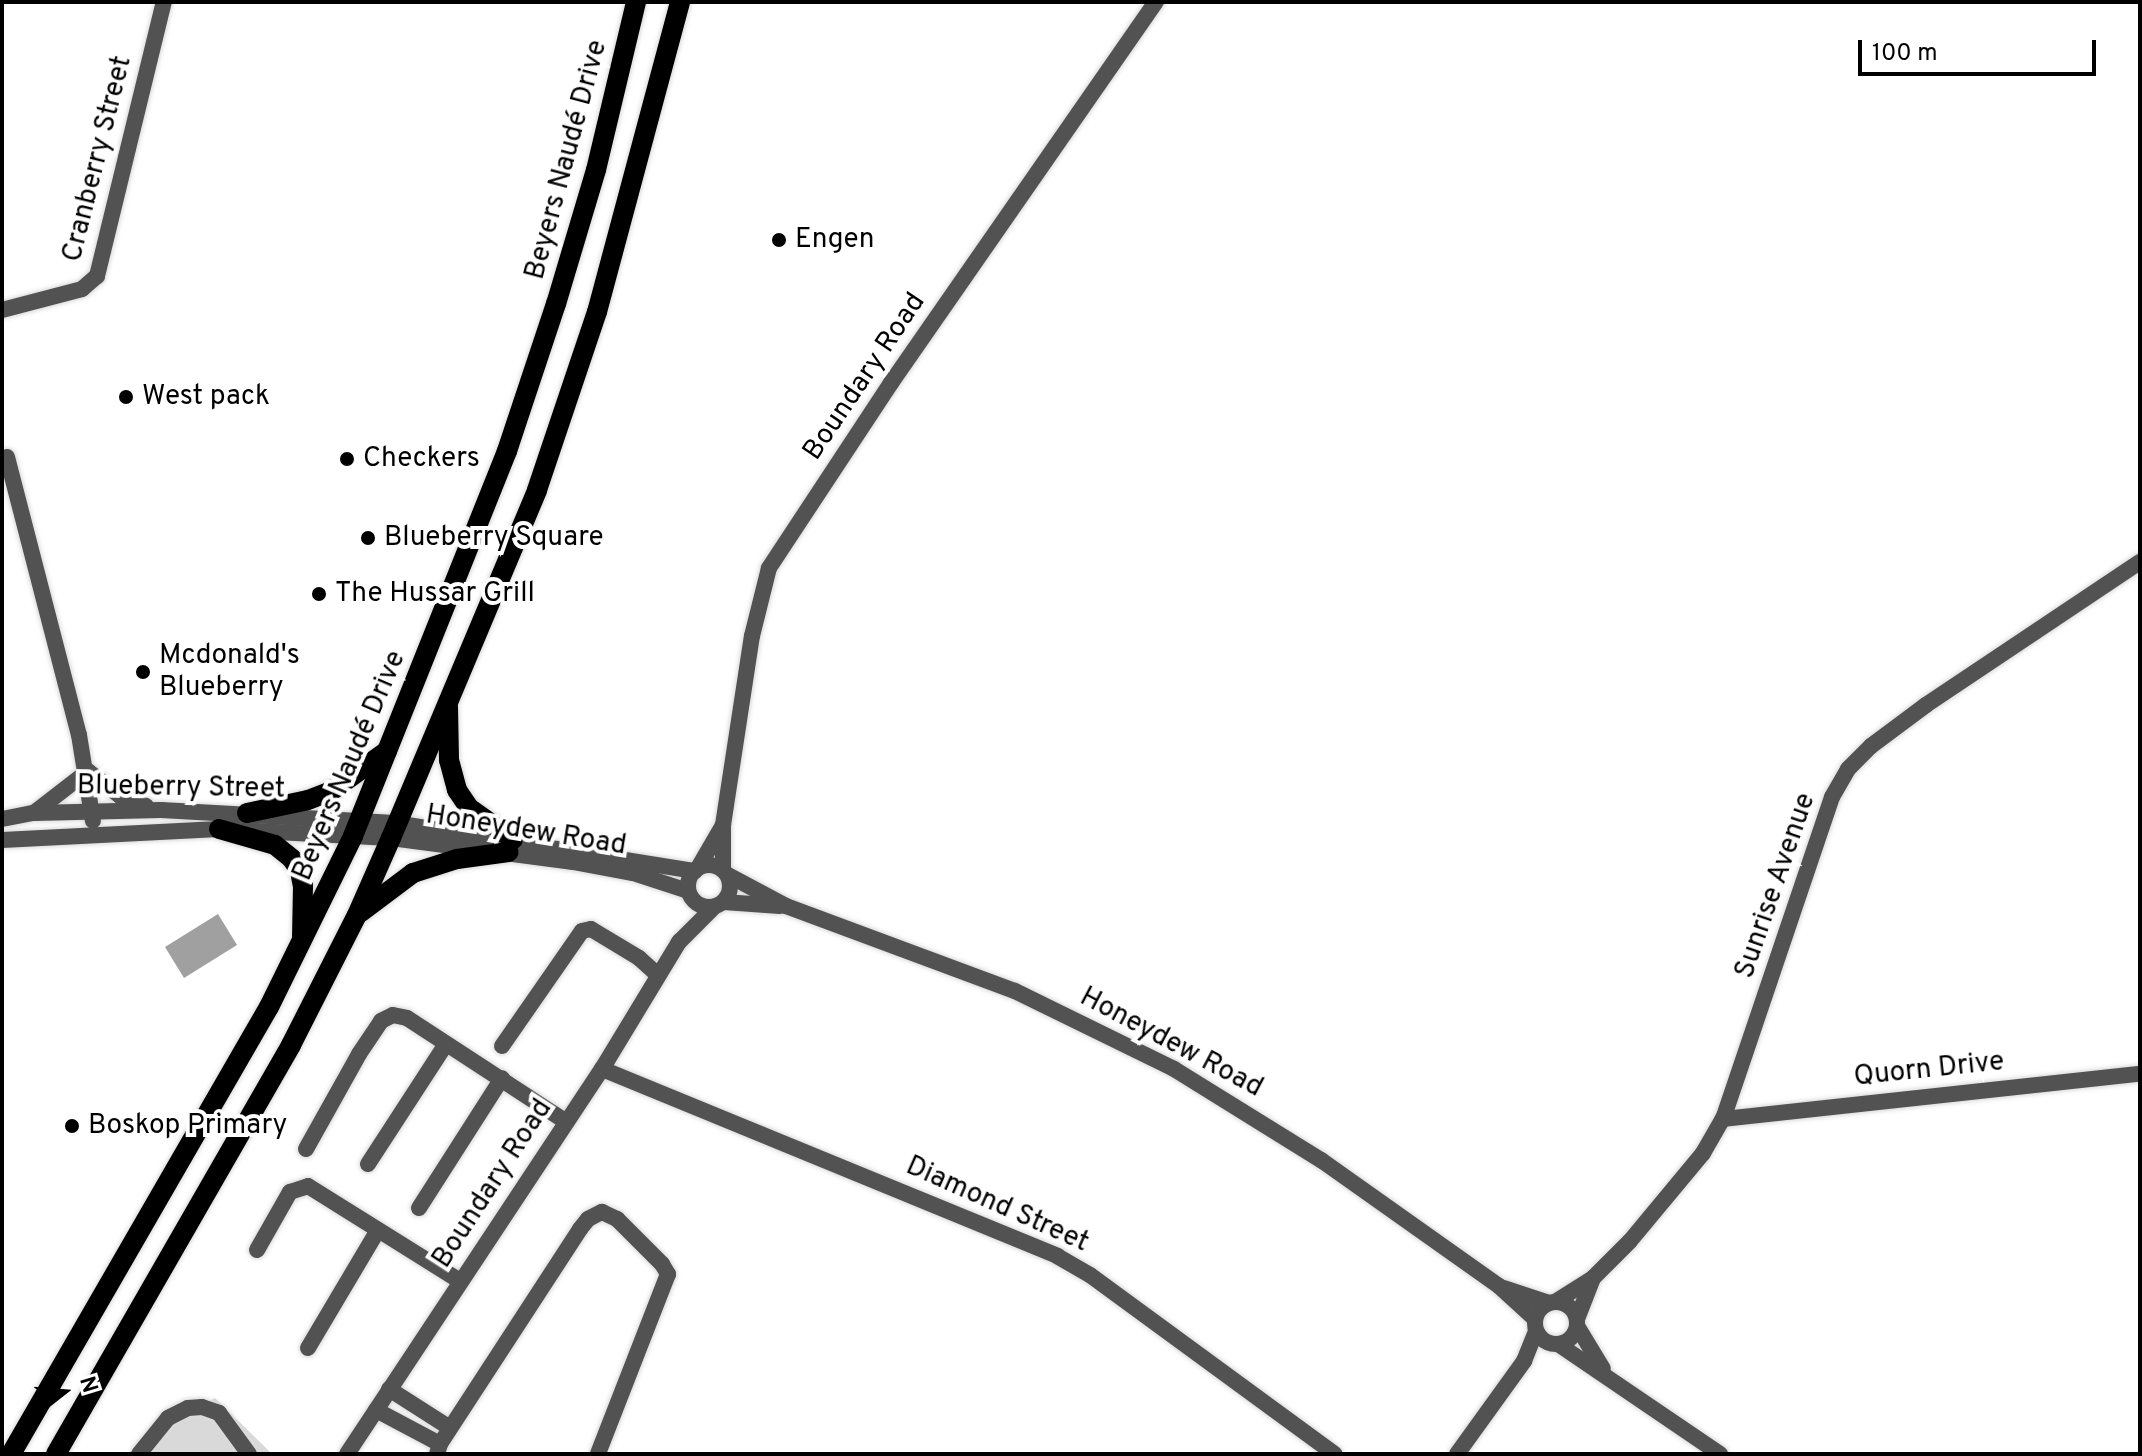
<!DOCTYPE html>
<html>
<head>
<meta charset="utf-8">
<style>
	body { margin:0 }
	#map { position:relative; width:2142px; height:1456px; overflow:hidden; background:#fff; font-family:Overpass,sans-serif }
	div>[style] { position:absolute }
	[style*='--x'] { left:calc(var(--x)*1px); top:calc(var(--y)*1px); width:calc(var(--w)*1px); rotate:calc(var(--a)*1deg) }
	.green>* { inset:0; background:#d9d9d9 }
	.water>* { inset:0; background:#a0a0a0 }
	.roads { filter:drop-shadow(0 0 2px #dbdbdb) drop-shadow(0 0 2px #dbdbdb) }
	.minor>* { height:16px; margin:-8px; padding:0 8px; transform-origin:8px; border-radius:8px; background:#525252 }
	.minor>.ring { margin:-8px; padding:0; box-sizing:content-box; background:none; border:16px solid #525252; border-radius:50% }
	.major>* { height:20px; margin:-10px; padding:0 10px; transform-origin:10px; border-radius:10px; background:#000 }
	.dots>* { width:22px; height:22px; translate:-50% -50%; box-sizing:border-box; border:4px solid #fff; border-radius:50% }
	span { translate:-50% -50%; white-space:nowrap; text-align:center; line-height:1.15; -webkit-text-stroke:8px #fff; paint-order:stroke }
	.street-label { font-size:28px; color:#000 }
	.poi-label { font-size:28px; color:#000 }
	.left { translate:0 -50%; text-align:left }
	.frame { position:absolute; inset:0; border:4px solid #000; pointer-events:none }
	.north { position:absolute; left:24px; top:1352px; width:80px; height:80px; -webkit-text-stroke:6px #fff; paint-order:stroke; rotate:73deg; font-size:22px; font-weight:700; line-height:32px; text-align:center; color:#000 }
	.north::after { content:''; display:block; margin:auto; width:28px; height:36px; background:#000; clip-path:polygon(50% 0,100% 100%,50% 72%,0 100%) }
	.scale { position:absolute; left:1858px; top:40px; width:238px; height:36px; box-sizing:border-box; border:4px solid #000; border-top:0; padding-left:10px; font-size:24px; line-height:28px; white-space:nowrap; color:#000; -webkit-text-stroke:6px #fff; paint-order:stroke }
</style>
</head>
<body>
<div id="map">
	<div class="green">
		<i style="clip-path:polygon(215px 1398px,272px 1454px,145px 1454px,159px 1430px)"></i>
	</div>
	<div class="water">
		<i style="clip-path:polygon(218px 914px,237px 945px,184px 978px,165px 947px)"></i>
	</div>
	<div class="roads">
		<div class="minor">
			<i style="--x:2;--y:310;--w:83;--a:-14.7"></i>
			<i style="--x:82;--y:289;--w:20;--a:-41"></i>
			<i style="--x:97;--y:276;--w:282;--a:-76.3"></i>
			<i style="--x:7;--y:457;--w:287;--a:75.5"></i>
			<i style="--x:79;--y:735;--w:87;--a:80.8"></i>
			<i style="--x:35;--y:812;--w:67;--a:-37.7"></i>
			<i style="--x:88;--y:771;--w:41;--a:38"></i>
			<i style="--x:120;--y:796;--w:28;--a:21"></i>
			<i style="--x:2;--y:819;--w:33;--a:-11"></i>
			<i style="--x:34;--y:813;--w:127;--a:-1.4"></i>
			<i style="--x:161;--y:810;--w:234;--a:3.2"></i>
			<i style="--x:395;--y:823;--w:304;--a:9.1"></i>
			<i style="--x:2;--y:840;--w:217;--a:-2.9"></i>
			<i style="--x:219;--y:829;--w:172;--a:3"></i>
			<i style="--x:391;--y:838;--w:184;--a:7.5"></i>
			<i style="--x:573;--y:862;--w:61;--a:10.4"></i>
			<i style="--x:633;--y:873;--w:58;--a:18.1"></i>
			<i class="ring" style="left:688px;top:865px;width:26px;height:26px"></i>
			<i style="--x:698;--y:868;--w:50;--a:-59.8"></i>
			<i style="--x:723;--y:870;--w:45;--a:-90"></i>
			<i style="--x:723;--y:825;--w:191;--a:-81.3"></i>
			<i style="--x:752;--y:636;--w:70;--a:-76"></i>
			<i style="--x:769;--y:568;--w:222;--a:-56.6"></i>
			<i style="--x:891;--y:383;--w:464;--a:-55.2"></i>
			<i style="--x:728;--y:875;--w:66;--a:28.1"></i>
			<i style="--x:786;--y:906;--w:244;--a:20.4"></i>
			<i style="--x:1015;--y:991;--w:177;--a:26.1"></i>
			<i style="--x:1174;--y:1069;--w:173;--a:31.8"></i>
			<i style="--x:1321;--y:1160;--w:218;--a:35.3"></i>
			<i style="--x:1499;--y:1286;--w:49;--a:42.5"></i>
			<i style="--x:724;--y:902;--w:56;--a:4.1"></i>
			<i style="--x:502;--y:1046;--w:140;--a:-55.2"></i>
			<i style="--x:582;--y:931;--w:9;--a:-13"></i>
			<i style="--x:591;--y:929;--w:56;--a:31.1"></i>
			<i style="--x:639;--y:958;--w:25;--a:42"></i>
			<i style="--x:602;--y:1069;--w:492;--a:22.3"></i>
			<i style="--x:1057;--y:1256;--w:38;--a:30"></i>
			<i style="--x:1090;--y:1275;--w:303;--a:36.2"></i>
			<i style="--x:1723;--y:1119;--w:419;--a:-6.2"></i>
			<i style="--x:306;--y:1149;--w:109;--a:-60.8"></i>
			<i style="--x:359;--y:1054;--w:40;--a:-56"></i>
			<i style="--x:381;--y:1021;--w:13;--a:-27"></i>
			<i style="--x:393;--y:1015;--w:14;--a:12"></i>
			<i style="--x:407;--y:1018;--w:189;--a:33.1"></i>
			<i style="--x:368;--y:1164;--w:143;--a:-57"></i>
			<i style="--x:419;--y:1208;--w:154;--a:-57.4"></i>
			<i style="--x:257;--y:1250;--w:67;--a:-60.4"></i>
			<i style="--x:290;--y:1192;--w:19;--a:-18"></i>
			<i style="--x:308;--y:1186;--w:179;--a:32"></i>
			<i style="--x:1504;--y:1288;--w:47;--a:18.4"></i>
			<i class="ring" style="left:1535px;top:1302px;width:26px;height:26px"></i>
			<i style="--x:1555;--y:1302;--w:45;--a:-32.3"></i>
			<i style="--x:1593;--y:1278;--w:52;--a:-45"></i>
			<i style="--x:1630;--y:1241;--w:114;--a:-50.3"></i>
			<i style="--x:1703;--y:1153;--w:39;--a:-60"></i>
			<i style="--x:1723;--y:1119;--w:340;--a:-71.3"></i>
			<i style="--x:1832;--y:797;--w:32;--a:-60"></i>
			<i style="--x:1848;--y:769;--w:33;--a:-45"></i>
			<i style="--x:1871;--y:746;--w:69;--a:-36.7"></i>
			<i style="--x:1926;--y:705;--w:257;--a:-33.8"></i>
			<i style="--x:1577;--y:1319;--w:44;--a:-68.7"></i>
			<i style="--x:1577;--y:1326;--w:50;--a:58.8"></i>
			<i style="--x:1558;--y:1344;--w:196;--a:34.2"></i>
			<i style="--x:308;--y:1348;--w:137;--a:-59.3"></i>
			<i style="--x:389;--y:1389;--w:72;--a:32.6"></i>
			<i style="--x:376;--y:1410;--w:72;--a:28"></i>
			<i style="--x:139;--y:1454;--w:46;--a:-51.1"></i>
			<i style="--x:168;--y:1418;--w:22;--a:-27"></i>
			<i style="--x:188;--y:1408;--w:14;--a:-4"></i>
			<i style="--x:202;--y:1407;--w:18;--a:19"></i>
			<i style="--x:219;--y:1413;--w:51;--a:53.8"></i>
			<i style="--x:347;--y:1454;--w:462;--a:-56.5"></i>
			<i style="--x:602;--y:1069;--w:149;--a:-58.8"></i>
			<i style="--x:679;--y:942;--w:49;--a:-45"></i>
			<i style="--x:437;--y:1454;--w:10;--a:-73"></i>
			<i style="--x:440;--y:1444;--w:257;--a:-56.9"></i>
			<i style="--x:580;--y:1229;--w:13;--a:-51"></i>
			<i style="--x:588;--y:1219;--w:16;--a:-27"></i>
			<i style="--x:602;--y:1212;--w:17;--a:25"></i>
			<i style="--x:617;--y:1219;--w:64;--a:45"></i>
			<i style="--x:662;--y:1264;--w:12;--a:59"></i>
			<i style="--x:668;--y:1274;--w:193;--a:111.3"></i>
			<i style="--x:1457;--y:1454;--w:115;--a:-54.2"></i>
			<i style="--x:1524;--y:1361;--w:32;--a:-68"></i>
		</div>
		<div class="major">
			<i style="--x:448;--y:707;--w:53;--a:88.9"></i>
			<i style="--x:449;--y:760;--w:31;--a:75"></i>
			<i style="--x:457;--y:790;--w:22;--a:56"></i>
			<i style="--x:469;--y:808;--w:54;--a:35.2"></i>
			<i style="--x:247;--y:813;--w:62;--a:-12"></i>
			<i style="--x:308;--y:800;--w:25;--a:-21"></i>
			<i style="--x:331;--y:791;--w:69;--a:-35.5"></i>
			<i style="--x:219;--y:829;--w:58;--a:15.9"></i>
			<i style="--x:275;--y:845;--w:22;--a:39"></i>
			<i style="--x:292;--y:859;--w:14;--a:56"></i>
			<i style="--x:300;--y:871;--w:15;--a:79"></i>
			<i style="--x:303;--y:886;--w:50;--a:91.1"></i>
			<i style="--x:361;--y:912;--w:65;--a:-36.9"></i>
			<i style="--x:413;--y:873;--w:46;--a:-17.7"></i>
			<i style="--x:457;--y:859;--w:52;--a:-7.7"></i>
			<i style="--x:11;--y:1454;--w:516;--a:-60.01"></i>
			<i style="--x:269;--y:1007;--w:191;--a:-63.8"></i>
			<i style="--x:353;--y:836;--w:415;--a:-68.2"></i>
			<i style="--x:507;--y:451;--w:155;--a:-71.6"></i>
			<i style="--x:556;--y:304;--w:140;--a:-73.4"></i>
			<i style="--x:596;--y:170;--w:173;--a:-76.6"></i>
			<i style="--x:56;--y:1454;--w:472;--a:-60.1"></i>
			<i style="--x:291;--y:1045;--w:146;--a:-63.1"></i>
			<i style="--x:357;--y:915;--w:84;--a:-66.2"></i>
			<i style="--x:391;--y:838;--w:377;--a:-67.2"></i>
			<i style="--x:537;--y:490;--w:188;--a:-71.4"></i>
			<i style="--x:597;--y:312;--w:321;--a:-75"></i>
		</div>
	</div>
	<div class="dots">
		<i style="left:779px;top:240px;background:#000"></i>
		<i style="left:126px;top:397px;background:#000"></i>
		<i style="left:347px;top:459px;background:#000"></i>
		<i style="left:368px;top:538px;background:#000"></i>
		<i style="left:319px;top:594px;background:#000"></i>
		<i style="left:143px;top:672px;background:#000"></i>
		<i style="left:72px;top:1126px;background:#000"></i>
	</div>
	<div class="street-label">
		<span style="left:98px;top:159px;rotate:-76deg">Cranberry Street</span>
		<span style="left:567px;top:160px;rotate:-75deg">Beyers Naudé Drive</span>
		<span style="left:865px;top:377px;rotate:-56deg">Boundary Road</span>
		<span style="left:350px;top:766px;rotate:-67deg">Beyers Naudé Drive</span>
		<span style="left:181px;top:788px;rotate:1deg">Blueberry Street</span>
		<span style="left:526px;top:831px;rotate:9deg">Honeydew Road</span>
		<span style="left:1776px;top:886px;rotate:-71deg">Sunrise Avenue</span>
		<span style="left:1171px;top:1043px;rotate:28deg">Honeydew Road</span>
		<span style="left:1929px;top:1070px;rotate:-6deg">Quorn Drive</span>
		<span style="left:493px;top:1184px;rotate:-57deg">Boundary Road</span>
		<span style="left:997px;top:1205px;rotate:24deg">Diamond Street</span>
	</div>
	<div class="poi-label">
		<span class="left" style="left:795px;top:240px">Engen</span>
		<span class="left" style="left:142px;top:397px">West pack</span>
		<span class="left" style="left:363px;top:459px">Checkers</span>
		<span class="left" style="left:384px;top:538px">Blueberry Square</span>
		<span class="left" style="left:335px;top:594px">The Hussar Grill</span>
		<span class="left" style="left:159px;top:672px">Mcdonald's<br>Blueberry</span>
		<span class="left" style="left:88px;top:1126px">Boskop Primary</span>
	</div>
	<div class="frame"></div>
	<div class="north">N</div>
	<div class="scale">100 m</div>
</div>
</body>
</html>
